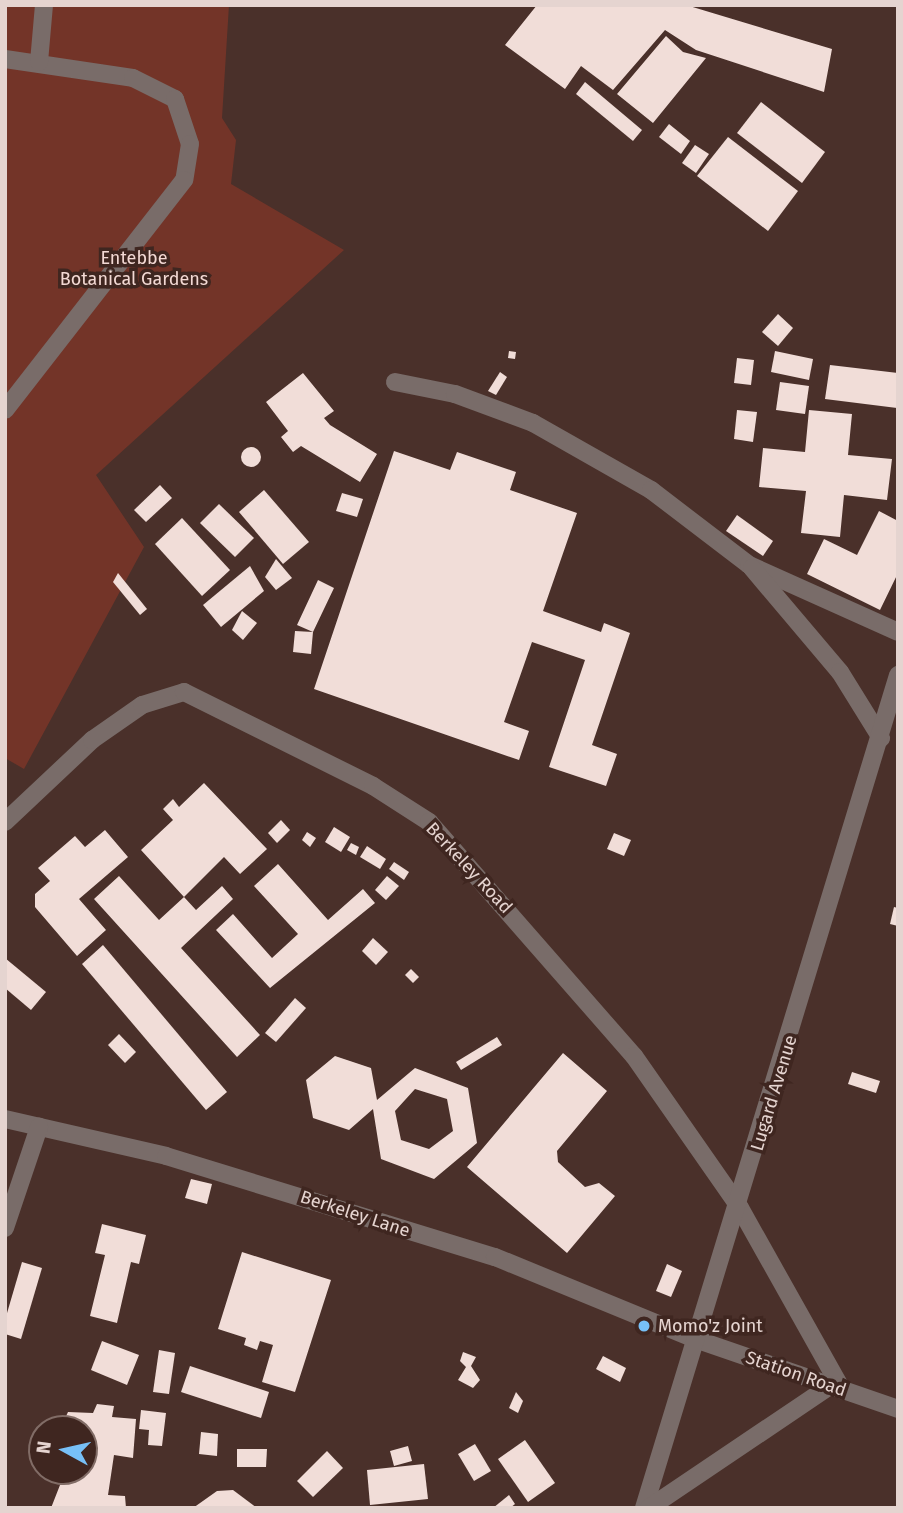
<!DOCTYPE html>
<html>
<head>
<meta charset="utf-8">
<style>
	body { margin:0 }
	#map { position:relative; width:903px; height:1513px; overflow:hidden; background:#4a302a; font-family:"Fira Sans",sans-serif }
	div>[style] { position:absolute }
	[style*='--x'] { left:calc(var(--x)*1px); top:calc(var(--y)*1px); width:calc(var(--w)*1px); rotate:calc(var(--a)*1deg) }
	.green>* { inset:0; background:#733428 }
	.building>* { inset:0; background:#f1ddd8 }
	.round { border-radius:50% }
	.minor>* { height:18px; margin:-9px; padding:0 9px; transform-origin:9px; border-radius:9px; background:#796c69 }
	.dots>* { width:19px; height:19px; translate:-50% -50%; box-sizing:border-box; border:4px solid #3f2620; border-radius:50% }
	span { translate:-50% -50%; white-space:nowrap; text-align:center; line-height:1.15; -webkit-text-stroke:7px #3f2620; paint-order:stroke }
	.park-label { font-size:18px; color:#f3d9d4 }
	.street-label { font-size:18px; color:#e5d4d0 }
	.poi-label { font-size:18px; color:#e5d4d0 }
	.left { translate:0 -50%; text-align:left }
	.frame { position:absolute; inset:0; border:7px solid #e5d4d0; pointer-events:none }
	.north { position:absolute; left:28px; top:1415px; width:70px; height:70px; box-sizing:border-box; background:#3f2620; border:2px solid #816c66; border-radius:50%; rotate:278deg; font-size:19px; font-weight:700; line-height:28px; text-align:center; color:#e5d4d0 }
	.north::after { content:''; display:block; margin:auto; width:24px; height:32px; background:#77c0f7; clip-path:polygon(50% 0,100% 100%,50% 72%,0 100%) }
</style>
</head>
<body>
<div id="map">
	<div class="green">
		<i style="clip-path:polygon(5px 5px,229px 5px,222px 118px,236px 140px,231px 184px,344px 250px,96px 475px,144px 547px,24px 769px,5px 758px)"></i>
	</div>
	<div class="building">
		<i style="clip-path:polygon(537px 5px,686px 5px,832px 49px,824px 92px,696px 50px,665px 30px,613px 90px,581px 66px,565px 89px,505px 45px)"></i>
		<i style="clip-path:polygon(666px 36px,683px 52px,706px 58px,653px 123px,617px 94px)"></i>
		<i style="clip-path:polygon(585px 82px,642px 130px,633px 141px,576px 94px)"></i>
		<i style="clip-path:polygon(761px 102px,825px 152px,802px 183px,737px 133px)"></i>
		<i style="clip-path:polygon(669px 124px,690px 141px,681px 154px,659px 137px)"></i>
		<i style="clip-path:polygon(728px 137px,798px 191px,768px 231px,697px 176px)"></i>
		<i style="clip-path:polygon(695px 145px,709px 154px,696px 173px,682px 163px)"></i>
		<i style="clip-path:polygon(778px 314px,793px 328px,778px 346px,762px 332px)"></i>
		<i style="clip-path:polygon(509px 351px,516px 352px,515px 359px,508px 358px)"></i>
		<i style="clip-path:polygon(775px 351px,813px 359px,809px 380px,771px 372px)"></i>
		<i style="clip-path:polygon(737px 358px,754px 360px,751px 385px,734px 383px)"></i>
		<i style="clip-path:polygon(830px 365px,898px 373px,897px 408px,825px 399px)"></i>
		<i style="clip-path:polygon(500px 372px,507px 377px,496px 395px,488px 391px)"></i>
		<i style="clip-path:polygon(303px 373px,334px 411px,324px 418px,330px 425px,377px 454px,360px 482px,301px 446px,293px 452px,281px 437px,288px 431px,266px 402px)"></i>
		<i style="clip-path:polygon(780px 382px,809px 386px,805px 414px,776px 410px)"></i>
		<i style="clip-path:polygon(737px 410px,757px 412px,753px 442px,734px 439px)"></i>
		<i style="clip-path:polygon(809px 410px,852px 414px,848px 455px,892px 459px,887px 500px,844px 495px,840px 537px,801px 533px,806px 491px,759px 487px,763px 448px,805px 452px)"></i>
		<i class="round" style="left:241px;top:447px;width:20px;height:20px"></i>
		<i style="clip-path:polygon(394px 451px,450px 470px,457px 452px,516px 472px,510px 490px,577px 513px,543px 611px,601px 632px,604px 623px,630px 633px,592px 745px,617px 754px,606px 786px,549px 767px,585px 660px,532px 642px,504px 722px,529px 731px,519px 760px,314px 689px)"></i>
		<i style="clip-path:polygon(160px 485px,172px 498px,146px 522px,134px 510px)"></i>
		<i style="clip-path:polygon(264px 490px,309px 542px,283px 564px,239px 512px)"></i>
		<i style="clip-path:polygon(342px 493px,363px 499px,357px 517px,336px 511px)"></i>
		<i style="clip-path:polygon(219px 504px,254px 538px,235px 557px,200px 523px)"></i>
		<i style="clip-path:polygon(879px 511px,898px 521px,898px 573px,880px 610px,807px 574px,824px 539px,857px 555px)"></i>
		<i style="clip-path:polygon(737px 515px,773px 541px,763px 556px,726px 531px)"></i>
		<i style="clip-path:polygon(182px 518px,230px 570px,202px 596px,155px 544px)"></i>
		<i style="clip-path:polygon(276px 559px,292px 578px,276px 590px,265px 577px)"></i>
		<i style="clip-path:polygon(250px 566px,264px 591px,221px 627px,203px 605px)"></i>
		<i style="clip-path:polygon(118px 573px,147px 609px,140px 615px,113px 582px)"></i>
		<i style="clip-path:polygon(318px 580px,334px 588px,313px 632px,311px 654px,293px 652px,295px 631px,313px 632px,297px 625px)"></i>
		<i style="clip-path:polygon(242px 611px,257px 623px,243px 640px,232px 630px)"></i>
		<i style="clip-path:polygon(204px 783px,267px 849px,240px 874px,224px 857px,184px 897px,141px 850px,173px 820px,163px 809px,173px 799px,179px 807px)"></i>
		<i style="clip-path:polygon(281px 820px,290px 830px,277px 843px,268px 833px)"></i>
		<i style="clip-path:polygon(334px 827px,350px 837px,341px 852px,325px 842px)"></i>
		<i style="clip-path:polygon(105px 830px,128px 857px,79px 899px,106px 930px,77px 956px,35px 907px,35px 894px,50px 881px,38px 868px,75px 836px,85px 847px)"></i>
		<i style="clip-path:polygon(307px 832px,316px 838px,310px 847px,302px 840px)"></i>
		<i style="clip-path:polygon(614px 833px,631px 840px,624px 856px,607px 849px)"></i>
		<i style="clip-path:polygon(351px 843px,359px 847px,356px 855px,347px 850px)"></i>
		<i style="clip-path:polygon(367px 846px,386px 859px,380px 869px,360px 857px)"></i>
		<i style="clip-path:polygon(394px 862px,409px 872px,404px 880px,389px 869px)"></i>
		<i style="clip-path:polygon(278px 864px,328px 920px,363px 889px,375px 903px,270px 988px,216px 930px,233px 914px,272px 958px,298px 934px,254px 886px)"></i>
		<i style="clip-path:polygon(119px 876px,159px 920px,184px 897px,196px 910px,222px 886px,233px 899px,181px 948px,260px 1035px,237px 1057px,94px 899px)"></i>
		<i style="clip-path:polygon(387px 876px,399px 886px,386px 900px,375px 890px)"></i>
		<i style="clip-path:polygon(894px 907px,898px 908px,898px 926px,890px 924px)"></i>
		<i style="clip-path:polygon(373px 938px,388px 952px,376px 965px,362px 951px)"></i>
		<i style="clip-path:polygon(103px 945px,227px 1092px,206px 1110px,82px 964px)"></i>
		<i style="clip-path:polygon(5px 958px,46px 992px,31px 1010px,5px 988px)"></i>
		<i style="clip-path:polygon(411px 969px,419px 977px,413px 983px,405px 975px)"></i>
		<i style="clip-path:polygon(295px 998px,306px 1008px,276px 1042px,265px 1033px)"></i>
		<i style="clip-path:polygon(119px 1034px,136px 1052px,125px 1063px,108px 1045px)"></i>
		<i style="clip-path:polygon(497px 1037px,502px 1045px,461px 1070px,456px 1062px)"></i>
		<i style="clip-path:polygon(563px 1053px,607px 1091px,557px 1151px,558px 1162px,585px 1187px,599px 1183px,615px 1196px,567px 1253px,467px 1167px)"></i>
		<i style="clip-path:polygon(evenodd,335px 1056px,371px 1068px,377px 1100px,415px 1068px,468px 1088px,477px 1143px,434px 1179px,381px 1159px,373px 1109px,349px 1130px,313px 1118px,306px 1080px,335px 1056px,415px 1089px,447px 1099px,453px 1131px,429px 1149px,401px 1140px,395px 1111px,415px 1089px)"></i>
		<i style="clip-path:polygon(852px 1072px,880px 1081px,876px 1093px,848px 1084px)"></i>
		<i style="clip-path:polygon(191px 1179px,212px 1184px,207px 1204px,185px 1198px)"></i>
		<i style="clip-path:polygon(102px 1224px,146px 1235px,139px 1264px,131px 1262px,117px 1323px,90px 1316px,105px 1255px,95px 1253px)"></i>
		<i style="clip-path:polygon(242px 1252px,331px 1280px,295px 1392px,262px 1382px,273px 1345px,260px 1341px,257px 1350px,244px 1345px,246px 1338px,218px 1329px)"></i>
		<i style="clip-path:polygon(22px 1262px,42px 1268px,21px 1339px,5px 1334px,5px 1320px)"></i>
		<i style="clip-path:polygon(667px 1264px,682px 1271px,671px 1297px,656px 1291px)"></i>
		<i style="clip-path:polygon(102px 1341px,139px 1355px,127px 1385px,91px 1370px)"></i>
		<i style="clip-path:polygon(159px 1350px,175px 1353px,169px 1394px,153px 1392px)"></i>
		<i style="clip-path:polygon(463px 1352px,476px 1357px,471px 1366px,480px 1380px,473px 1388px,458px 1380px,466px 1367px,460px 1361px)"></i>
		<i style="clip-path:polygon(603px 1356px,626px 1368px,620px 1382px,596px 1369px)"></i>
		<i style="clip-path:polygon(190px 1366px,269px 1392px,261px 1418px,181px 1392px)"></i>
		<i style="clip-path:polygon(516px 1392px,523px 1401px,518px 1413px,509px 1408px)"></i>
		<i style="clip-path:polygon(97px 1404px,114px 1406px,112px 1417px,136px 1419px,133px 1458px,114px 1455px,108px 1495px,125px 1496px,126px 1508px,51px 1508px,60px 1485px,77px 1482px,71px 1471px,84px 1471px,84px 1429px,60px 1429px,68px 1412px,93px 1413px)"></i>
		<i style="clip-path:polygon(141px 1410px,166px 1413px,162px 1446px,148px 1445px,149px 1430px,139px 1429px)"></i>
		<i style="clip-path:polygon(201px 1432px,218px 1434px,217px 1456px,199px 1454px)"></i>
		<i style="clip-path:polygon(525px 1440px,555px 1483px,528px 1502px,498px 1459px)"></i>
		<i style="clip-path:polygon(475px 1444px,491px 1471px,474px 1481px,458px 1454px)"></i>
		<i style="clip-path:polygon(408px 1446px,412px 1461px,394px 1466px,390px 1451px)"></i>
		<i style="clip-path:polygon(237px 1449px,267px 1449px,266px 1467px,237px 1467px)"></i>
		<i style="clip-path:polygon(327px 1451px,343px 1468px,313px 1497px,297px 1481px)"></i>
		<i style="clip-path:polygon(424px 1464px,428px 1499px,370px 1505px,367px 1470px)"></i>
		<i style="clip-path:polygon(233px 1490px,257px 1508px,193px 1508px,217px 1491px)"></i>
		<i style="clip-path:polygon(509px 1495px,515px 1504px,510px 1508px,493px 1508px)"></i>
	</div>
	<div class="minor">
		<i style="--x:5;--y:59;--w:129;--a:8.4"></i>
		<i style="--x:133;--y:78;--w:47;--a:26.6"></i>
		<i style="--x:175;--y:99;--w:47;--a:71.6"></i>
		<i style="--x:190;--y:144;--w:36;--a:99"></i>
		<i style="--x:184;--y:180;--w:291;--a:127.9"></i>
		<i style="--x:39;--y:62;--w:57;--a:-85"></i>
		<i style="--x:395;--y:382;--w:61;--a:11.3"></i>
		<i style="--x:455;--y:394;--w:83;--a:20.4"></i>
		<i style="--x:533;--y:423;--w:136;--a:29.6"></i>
		<i style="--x:651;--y:490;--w:123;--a:37.4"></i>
		<i style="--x:749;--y:565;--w:163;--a:24.2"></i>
		<i style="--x:752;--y:568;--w:136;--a:49.8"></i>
		<i style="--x:840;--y:672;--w:78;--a:58.2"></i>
		<i style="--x:5;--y:822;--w:120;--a:-43.3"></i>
		<i style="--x:92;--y:740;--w:61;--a:-35"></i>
		<i style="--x:142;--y:705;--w:44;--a:-17.2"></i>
		<i style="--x:184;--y:692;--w:211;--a:26.4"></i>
		<i style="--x:373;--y:786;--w:67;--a:32.7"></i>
		<i style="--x:429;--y:822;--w:311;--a:48.8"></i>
		<i style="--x:634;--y:1056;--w:185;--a:55.1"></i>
		<i style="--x:740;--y:1208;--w:209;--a:60.7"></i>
		<i style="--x:5;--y:1119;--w:165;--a:12.9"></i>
		<i style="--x:166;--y:1156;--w:344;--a:17.1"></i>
		<i style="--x:495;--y:1257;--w:216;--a:22.3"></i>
		<i style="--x:695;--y:1339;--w:215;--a:19"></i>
		<i style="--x:5;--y:1228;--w:107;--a:-71.4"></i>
		<i style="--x:644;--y:1508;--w:871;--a:-73.04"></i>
		<i style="--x:649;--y:1508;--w:218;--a:-34"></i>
	</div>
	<div class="dots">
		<i style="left:644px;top:1326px;background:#77c0f7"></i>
	</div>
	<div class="park-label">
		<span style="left:134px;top:269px">Entebbe<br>Botanical Gardens</span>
	</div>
	<div class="street-label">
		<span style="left:469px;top:868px;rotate:47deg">Berkeley Road</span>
		<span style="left:774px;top:1093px;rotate:-73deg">Lugard Avenue</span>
		<span style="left:355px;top:1214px;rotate:18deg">Berkeley Lane</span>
		<span style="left:796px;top:1374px;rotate:19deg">Station Road</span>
	</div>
	<div class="poi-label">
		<span class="left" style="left:658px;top:1326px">Momo'z Joint</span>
	</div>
	<div class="frame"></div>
	<div class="north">N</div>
</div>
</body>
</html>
